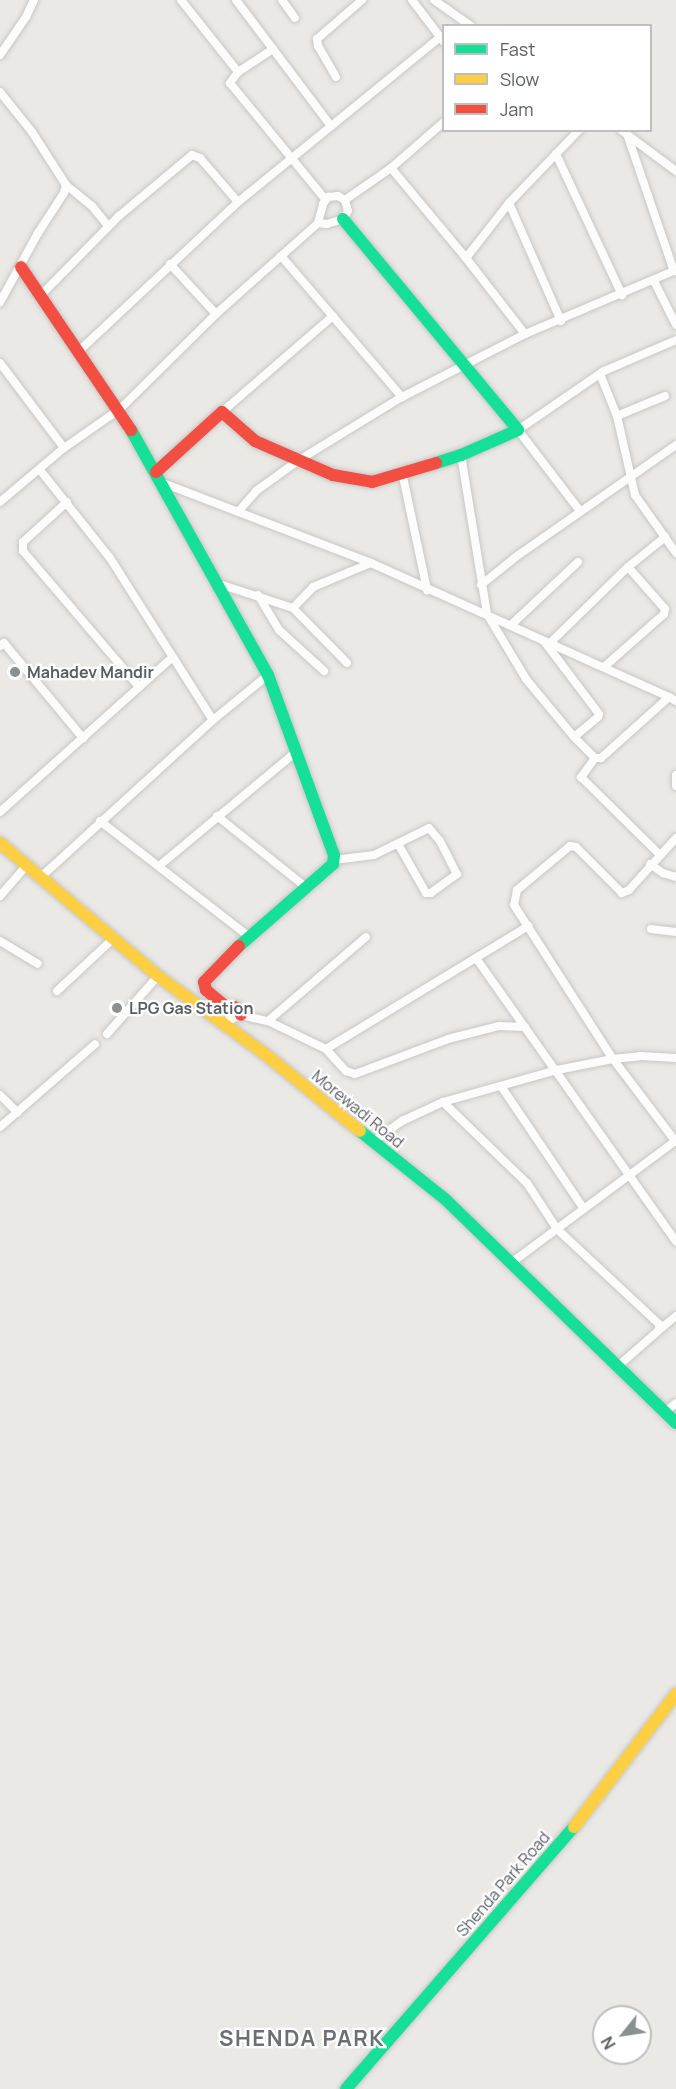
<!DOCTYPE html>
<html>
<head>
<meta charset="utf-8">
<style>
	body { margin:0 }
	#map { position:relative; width:676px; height:2089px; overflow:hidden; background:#eae9e5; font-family:Manrope,sans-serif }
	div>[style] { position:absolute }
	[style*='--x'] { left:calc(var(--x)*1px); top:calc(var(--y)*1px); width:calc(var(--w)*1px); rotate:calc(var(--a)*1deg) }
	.roads { filter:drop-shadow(0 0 2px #c7c7c7) drop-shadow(0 0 2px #c7c7c7) }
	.street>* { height:8px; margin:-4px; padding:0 4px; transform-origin:4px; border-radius:4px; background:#fcfcfb }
	.fast>* { height:12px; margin:-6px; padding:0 6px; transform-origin:6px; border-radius:6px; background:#16e098 }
	.slow>* { height:12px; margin:-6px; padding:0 6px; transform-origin:6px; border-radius:6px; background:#ffcf43 }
	.jam>* { height:12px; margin:-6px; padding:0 6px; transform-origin:6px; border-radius:6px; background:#f24e42 }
	.dots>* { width:16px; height:16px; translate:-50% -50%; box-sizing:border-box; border:3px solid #fff; border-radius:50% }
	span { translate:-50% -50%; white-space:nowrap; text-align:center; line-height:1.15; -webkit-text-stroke:4.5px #fff; paint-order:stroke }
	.poi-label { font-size:16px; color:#5a5e62; font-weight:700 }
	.left { translate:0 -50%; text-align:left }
	.street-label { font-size:16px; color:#5a5e62 }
	.district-label { font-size:22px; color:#6b7074; font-weight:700; letter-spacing:1.5px }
	.legend { position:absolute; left:442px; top:24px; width:210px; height:108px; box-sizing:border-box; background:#fff; border:2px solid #bdbfc0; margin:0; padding:8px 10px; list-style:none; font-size:18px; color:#5a5e62 }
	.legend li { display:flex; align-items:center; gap:12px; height:30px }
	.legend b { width:30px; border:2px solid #bdbfc0 }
	.north { position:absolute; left:592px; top:2005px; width:60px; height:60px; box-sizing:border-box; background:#fff; border:2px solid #bdbfc0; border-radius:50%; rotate:240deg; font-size:16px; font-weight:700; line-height:24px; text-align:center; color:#5a5e62 }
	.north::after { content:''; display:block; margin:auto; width:21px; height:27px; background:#8c8f90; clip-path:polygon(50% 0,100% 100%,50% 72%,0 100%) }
</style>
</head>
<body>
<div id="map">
	<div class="roads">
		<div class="street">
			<i style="--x:181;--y:0;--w:92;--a:51.6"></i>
			<i style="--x:236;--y:0;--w:158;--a:53"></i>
			<i style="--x:282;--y:0;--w:22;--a:54"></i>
			<i style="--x:412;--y:0;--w:53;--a:52.7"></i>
			<i style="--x:434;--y:0;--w:45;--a:35.1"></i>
			<i style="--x:273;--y:49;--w:42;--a:146.7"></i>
			<i style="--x:238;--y:72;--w:14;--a:126"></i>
			<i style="--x:230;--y:83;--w:150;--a:50.7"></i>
			<i style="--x:0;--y:55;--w:46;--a:-55.6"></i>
			<i style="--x:26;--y:17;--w:19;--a:-65"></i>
			<i style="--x:336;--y:77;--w:36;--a:-120"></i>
			<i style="--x:318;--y:46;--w:7;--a:-98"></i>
			<i style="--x:317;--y:39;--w:60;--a:-40.9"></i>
			<i style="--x:0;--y:92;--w:51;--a:51.3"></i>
			<i style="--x:32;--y:132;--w:63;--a:57.3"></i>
			<i style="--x:66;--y:185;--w:8;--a:104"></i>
			<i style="--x:64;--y:193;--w:48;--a:123"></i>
			<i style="--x:38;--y:233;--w:79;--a:118.8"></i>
			<i style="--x:621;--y:130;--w:69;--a:36.7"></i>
			<i style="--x:627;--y:134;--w:145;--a:71.1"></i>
			<i style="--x:556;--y:154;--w:33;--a:-46"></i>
			<i style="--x:391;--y:168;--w:117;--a:50.2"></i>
			<i style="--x:466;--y:258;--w:70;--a:-52"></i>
			<i style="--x:509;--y:203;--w:68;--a:-46.2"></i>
			<i style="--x:556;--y:154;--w:156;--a:64.9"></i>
			<i style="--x:66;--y:185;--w:33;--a:39"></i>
			<i style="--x:92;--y:206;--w:26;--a:51"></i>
			<i style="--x:345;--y:200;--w:56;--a:-34.8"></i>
			<i style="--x:391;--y:168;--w:70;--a:-41"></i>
			<i style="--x:509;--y:203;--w:129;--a:66.2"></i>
			<i style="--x:281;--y:256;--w:186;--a:49.4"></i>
			<i style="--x:466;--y:258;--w:96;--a:52.2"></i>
			<i style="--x:170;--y:264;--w:68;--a:47.4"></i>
			<i style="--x:654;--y:281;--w:49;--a:63.4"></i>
			<i style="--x:42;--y:294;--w:110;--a:-45.4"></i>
			<i style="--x:119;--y:216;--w:95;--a:-39.9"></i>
			<i style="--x:192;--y:155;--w:9;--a:21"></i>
			<i style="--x:200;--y:158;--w:58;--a:49.2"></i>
			<i style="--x:80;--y:350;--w:216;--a:-43.1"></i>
			<i style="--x:238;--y:202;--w:261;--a:-39.2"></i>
			<i style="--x:0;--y:363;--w:106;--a:53"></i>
			<i style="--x:600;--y:374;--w:45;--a:68"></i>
			<i style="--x:617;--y:416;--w:52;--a:-22.6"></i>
			<i style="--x:222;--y:412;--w:147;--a:-40.9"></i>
			<i style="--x:617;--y:416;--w:81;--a:77.2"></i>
			<i style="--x:635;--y:495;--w:71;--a:54.7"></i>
			<i style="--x:461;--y:455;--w:161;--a:80.7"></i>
			<i style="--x:487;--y:614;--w:76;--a:59"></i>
			<i style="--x:526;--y:679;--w:75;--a:50.4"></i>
			<i style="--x:574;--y:737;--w:30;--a:45"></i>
			<i style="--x:595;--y:758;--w:6;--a:0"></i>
			<i style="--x:601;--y:758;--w:91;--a:-41.9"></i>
			<i style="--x:669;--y:697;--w:8;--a:30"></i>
			<i style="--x:40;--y:470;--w:112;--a:51.5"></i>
			<i style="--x:110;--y:558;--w:192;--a:57.6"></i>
			<i style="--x:402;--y:472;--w:121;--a:78"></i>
			<i style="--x:163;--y:483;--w:223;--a:21"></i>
			<i style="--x:371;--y:563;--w:327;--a:24.2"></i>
			<i style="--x:0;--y:502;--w:84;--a:-40.2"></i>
			<i style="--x:64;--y:448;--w:68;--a:-34.9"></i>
			<i style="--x:120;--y:409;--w:135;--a:-44.7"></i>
			<i style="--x:216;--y:314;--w:137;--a:-41.7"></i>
			<i style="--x:318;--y:223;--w:20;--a:-75"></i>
			<i style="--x:323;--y:204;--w:9;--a:-54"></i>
			<i style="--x:328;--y:197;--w:10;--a:-6"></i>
			<i style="--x:338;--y:196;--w:8;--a:30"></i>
			<i style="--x:345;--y:200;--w:11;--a:75"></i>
			<i style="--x:348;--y:211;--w:9;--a:122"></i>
			<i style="--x:343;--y:219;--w:17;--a:163"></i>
			<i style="--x:327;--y:224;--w:9;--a:-174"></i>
			<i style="--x:67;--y:502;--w:59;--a:137.7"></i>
			<i style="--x:23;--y:542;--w:9;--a:90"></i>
			<i style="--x:23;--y:551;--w:179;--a:49.5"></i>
			<i style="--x:580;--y:511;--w:102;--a:-127.4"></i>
			<i style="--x:518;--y:430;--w:104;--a:-34.5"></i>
			<i style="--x:604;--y:371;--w:78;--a:-23.3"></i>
			<i style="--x:238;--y:512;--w:28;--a:-49"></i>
			<i style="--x:256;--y:491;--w:53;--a:-35.8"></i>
			<i style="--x:299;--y:460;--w:121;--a:-31.5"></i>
			<i style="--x:402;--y:397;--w:138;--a:-27.1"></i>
			<i style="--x:525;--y:334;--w:164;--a:-23"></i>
			<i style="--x:628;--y:567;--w:48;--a:-39"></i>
			<i style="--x:216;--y:583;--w:81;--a:18"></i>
			<i style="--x:293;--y:608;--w:77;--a:45.5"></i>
			<i style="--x:481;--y:585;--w:46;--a:-38.9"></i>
			<i style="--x:517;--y:556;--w:194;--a:-34.9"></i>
			<i style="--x:258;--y:595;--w:41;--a:59"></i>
			<i style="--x:279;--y:630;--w:61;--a:42.3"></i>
			<i style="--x:293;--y:608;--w:29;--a:-46"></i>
			<i style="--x:313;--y:587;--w:63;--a:-22.5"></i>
			<i style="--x:511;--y:625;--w:92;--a:-43.2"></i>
			<i style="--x:544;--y:641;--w:91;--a:53"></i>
			<i style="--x:599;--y:714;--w:3;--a:108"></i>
			<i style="--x:598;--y:717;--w:31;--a:140"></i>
			<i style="--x:550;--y:643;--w:109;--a:-44.3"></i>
			<i style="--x:628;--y:567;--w:56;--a:48.6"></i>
			<i style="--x:665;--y:609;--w:5;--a:101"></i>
			<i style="--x:664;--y:614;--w:80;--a:138.5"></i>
			<i style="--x:0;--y:646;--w:5;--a:-37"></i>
			<i style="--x:4;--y:643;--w:124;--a:50.3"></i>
			<i style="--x:595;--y:758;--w:24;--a:126"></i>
			<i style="--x:581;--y:777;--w:110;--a:44.6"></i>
			<i style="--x:676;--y:775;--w:11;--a:90"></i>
			<i style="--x:0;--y:812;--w:232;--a:-41.9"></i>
			<i style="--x:217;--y:816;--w:115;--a:38.7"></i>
			<i style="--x:100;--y:821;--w:187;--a:37.8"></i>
			<i style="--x:676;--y:838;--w:70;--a:132.1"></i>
			<i style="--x:629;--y:890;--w:8;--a:157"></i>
			<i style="--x:622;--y:893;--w:65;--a:-135"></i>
			<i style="--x:576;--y:847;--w:6;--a:-171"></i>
			<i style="--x:570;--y:846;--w:69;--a:140.3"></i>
			<i style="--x:517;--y:890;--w:15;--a:101"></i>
			<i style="--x:514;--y:905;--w:183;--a:57.3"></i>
			<i style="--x:613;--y:1059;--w:104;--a:52.8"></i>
			<i style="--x:334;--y:860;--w:40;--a:-7.1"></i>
			<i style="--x:374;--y:855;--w:61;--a:-26.1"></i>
			<i style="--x:429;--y:828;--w:17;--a:50"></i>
			<i style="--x:440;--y:841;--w:37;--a:63"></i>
			<i style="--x:457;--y:874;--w:32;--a:144"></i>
			<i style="--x:431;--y:893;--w:5;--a:180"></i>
			<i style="--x:426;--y:893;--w:56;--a:-119.7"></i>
			<i style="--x:650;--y:864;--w:16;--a:35"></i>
			<i style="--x:663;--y:873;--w:14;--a:17"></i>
			<i style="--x:159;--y:866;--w:178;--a:-39.8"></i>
			<i style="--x:42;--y:876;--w:231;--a:-42.4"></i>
			<i style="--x:213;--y:720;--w:71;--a:-39.3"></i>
			<i style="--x:0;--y:896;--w:41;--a:-48.9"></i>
			<i style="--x:651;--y:929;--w:25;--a:7"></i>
			<i style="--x:0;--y:941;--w:44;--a:31.2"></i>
			<i style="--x:476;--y:958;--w:347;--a:54.8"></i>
			<i style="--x:57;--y:991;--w:79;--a:-43"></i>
			<i style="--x:230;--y:1010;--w:5;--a:101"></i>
			<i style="--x:229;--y:1015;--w:5;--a:53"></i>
			<i style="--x:232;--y:1019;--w:10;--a:-24"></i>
			<i style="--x:241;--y:1015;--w:28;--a:13"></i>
			<i style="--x:268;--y:1021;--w:64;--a:25.8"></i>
			<i style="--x:326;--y:1049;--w:237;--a:-31.3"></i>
			<i style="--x:268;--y:1021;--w:129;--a:-40.6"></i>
			<i style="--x:107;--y:1034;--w:77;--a:-48.7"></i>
			<i style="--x:326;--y:1049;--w:30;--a:48"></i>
			<i style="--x:346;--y:1071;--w:9;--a:18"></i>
			<i style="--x:355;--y:1074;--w:99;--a:-20.6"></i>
			<i style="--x:448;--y:1039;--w:53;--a:-14.3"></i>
			<i style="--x:499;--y:1026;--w:26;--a:2"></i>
			<i style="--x:501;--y:1086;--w:148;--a:56"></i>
			<i style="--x:0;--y:1095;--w:25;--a:45"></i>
			<i style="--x:443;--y:1102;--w:117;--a:44"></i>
			<i style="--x:527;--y:1183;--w:55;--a:56.9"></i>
			<i style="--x:557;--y:1229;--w:141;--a:43"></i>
			<i style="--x:660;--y:1325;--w:6;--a:108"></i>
			<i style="--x:658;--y:1331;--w:53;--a:138.8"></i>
			<i style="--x:0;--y:1127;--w:126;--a:-41.1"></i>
			<i style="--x:373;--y:1142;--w:36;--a:-36"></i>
			<i style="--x:402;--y:1121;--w:45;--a:-24.9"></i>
			<i style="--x:443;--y:1102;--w:118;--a:-15.7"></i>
			<i style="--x:557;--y:1070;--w:57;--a:-11.1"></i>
			<i style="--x:613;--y:1059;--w:27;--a:-6"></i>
			<i style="--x:640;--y:1056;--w:36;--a:3"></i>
			<i style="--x:511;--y:1263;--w:204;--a:-36.6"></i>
			<i style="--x:658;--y:1331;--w:23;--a:-40"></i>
			<i style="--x:665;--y:1412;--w:14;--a:-39"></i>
		</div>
		<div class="fast">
			<i style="--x:343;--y:219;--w:274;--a:50.3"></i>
			<i style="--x:518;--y:430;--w:62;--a:156.3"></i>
			<i style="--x:461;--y:455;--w:26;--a:162"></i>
			<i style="--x:131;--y:430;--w:281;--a:60.8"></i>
			<i style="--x:268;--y:675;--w:192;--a:69.9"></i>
			<i style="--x:334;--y:855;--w:9;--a:96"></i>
			<i style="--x:333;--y:864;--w:125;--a:138.9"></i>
			<i style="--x:360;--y:1131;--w:109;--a:38.7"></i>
			<i style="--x:445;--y:1199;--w:322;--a:44.1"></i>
			<i style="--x:346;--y:2089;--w:347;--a:-49"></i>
		</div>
		<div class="slow">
			<i style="--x:0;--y:843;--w:207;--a:40.1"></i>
			<i style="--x:158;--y:976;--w:132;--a:36.1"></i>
			<i style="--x:265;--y:1054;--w:122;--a:39"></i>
			<i style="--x:574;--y:1827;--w:168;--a:-52.5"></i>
		</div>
		<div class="jam">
			<i style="--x:21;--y:267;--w:197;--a:56"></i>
			<i style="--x:156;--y:472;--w:89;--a:-42.3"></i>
			<i style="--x:222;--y:412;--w:44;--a:41.3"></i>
			<i style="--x:255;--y:441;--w:85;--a:23.6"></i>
			<i style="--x:333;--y:475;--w:40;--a:10"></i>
			<i style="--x:372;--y:482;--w:67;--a:-16.5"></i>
			<i style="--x:239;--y:946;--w:50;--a:134.2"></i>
			<i style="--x:204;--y:982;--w:8;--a:76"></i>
			<i style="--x:206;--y:990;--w:31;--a:40"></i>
			<i style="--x:230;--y:1010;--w:5;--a:-37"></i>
			<i style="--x:234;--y:1007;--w:5;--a:22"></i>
			<i style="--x:239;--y:1009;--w:6;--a:72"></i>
		</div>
	</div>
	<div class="dots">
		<i style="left:15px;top:672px;background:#8c8f90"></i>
		<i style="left:117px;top:1008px;background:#8c8f90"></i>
	</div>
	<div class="poi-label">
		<span class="left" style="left:27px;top:672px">Mahadev Mandir</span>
		<span class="left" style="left:129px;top:1008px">LPG Gas Station</span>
	</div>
	<div class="street-label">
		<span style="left:358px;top:1109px;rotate:39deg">Morewadi Road</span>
		<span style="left:503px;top:1884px;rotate:-49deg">Shenda Park Road</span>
	</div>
	<div class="district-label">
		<span style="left:302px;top:2039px">SHENDA PARK</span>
	</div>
	<ul class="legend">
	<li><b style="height:8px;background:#16e098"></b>Fast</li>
	<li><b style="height:8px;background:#ffcf43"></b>Slow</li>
	<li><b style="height:8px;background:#f24e42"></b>Jam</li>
	</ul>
	<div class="north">N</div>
</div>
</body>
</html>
